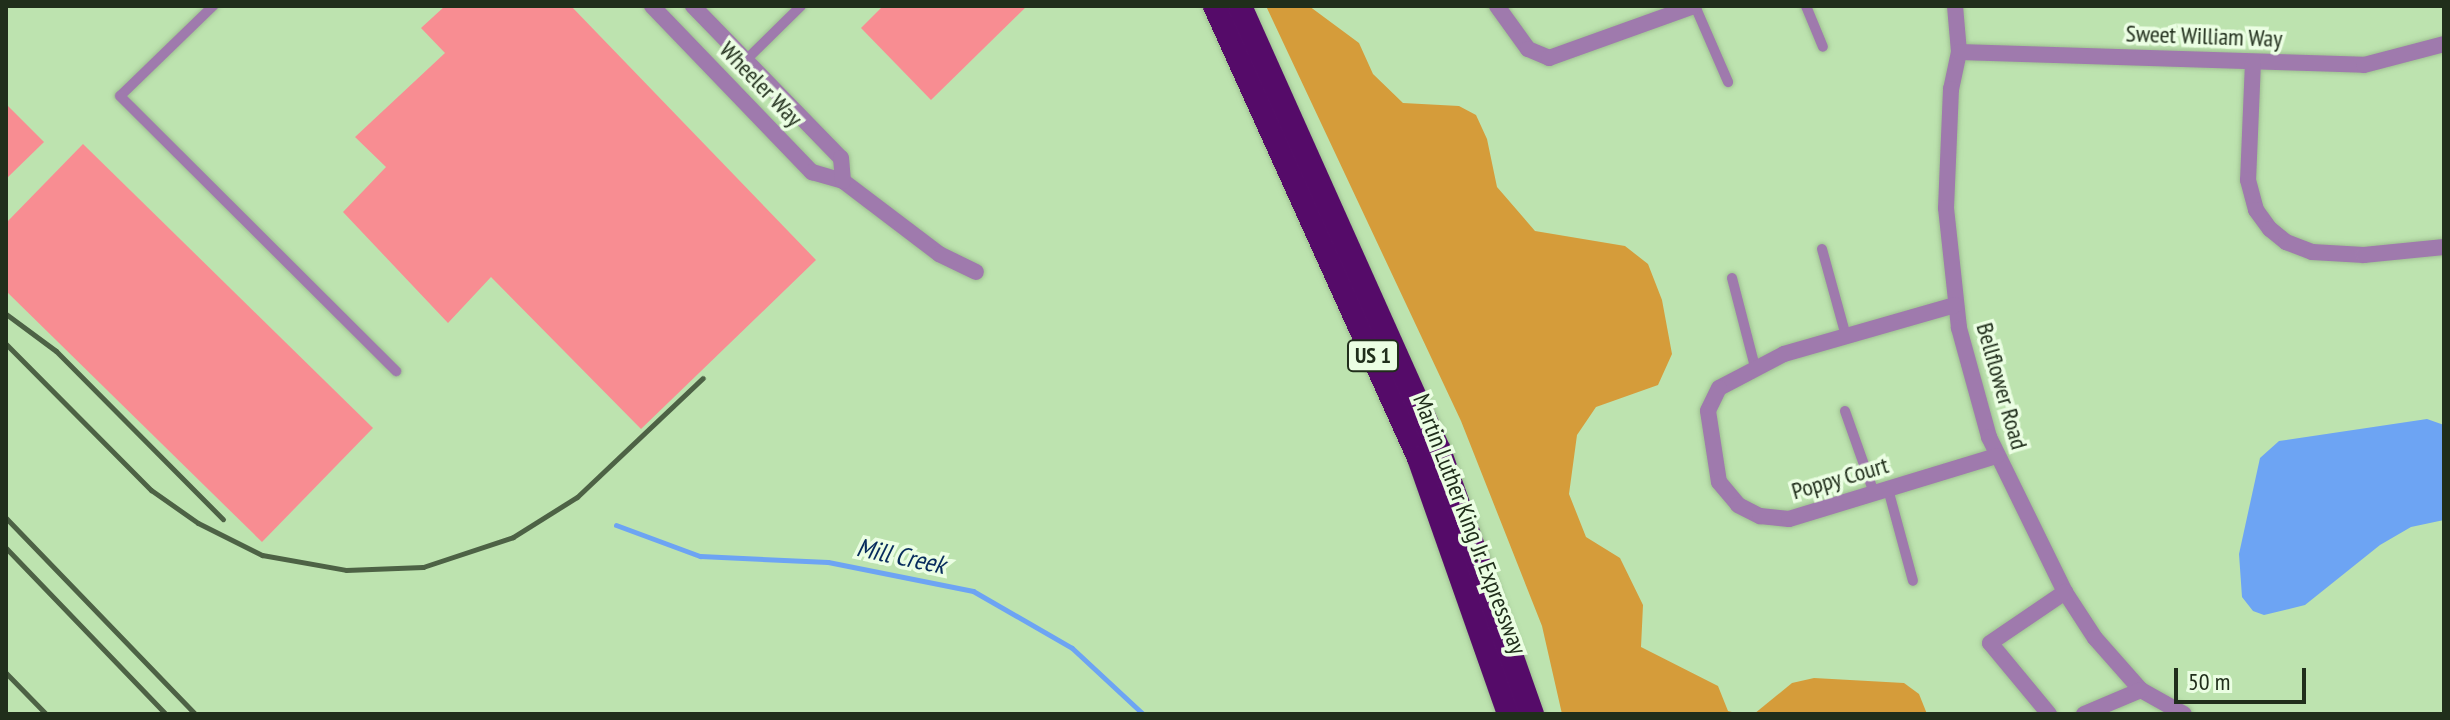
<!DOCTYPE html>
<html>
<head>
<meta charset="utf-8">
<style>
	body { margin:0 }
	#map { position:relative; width:2450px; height:720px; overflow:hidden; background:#bde3af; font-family:"PT Sans Narrow",sans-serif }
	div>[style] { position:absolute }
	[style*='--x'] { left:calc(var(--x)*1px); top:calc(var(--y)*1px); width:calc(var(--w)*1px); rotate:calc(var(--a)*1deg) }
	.forest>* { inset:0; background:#d59c3a }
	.water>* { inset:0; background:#6da4f3 }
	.stream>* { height:5px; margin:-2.5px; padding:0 2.5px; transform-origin:2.5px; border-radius:2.5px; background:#6da4f3 }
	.building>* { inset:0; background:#f88d92 }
	.roads { filter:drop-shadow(0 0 2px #9ebf91) drop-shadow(0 0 2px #9ebf91) }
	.lane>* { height:10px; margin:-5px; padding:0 5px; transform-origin:5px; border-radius:5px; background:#9f7aad }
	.street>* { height:16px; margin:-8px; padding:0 8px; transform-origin:8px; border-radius:8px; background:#9f7aad }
	.highway>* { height:24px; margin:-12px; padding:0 12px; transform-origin:12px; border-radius:12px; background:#550b69 }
	.rail>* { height:5px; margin:-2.5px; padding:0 2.5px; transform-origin:2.5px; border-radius:2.5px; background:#4d6245 }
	span { translate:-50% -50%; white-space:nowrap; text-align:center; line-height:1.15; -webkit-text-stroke:7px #ebfee3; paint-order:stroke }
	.shield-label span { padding:2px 6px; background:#ebfee3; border:2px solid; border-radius:6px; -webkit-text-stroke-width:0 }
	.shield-label { font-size:22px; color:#202e1b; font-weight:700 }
	.street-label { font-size:24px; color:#202e1b }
	.water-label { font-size:26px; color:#062b5c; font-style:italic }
	.frame { position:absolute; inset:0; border:8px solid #202e1b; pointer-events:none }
	.scale { position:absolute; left:2174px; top:668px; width:132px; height:36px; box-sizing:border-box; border:4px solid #202e1b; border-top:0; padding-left:10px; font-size:24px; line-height:28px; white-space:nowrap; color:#202e1b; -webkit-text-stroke:6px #ebfee3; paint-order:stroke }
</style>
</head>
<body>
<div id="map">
	<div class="forest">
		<i style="clip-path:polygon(1266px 6px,1309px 6px,1359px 43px,1373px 74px,1403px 103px,1459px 106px,1476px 115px,1487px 139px,1497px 187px,1535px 231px,1625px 246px,1648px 264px,1662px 300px,1672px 354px,1658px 385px,1596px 407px,1577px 435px,1569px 494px,1586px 537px,1620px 558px,1643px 605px,1641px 647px,1718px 686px,1728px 711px,1740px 714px,1562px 714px,1542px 626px,1461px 421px)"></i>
		<i style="clip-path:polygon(1814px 678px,1904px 683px,1919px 694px,1927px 714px,1754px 714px,1792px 683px)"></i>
	</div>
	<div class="water">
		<i style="clip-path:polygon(2427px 419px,2444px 425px,2444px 520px,2411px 527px,2380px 545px,2305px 605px,2264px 615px,2253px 611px,2242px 597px,2239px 554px,2260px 458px,2279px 441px)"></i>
	</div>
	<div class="stream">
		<i style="--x:616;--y:525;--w:90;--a:20.3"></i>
		<i style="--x:700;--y:556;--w:128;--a:2.7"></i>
		<i style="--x:828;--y:562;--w:148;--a:11.3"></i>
		<i style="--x:973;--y:591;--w:114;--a:29.9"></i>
		<i style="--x:1072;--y:648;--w:97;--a:42.9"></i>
	</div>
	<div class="building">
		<i style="clip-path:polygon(445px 6px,571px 6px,816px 260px,641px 429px,491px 277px,448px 323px,343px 212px,386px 167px,355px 137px,445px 53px,421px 28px)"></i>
		<i style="clip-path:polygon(883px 6px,1027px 6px,931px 100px,861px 28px)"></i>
		<i style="clip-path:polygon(6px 104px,44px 142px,6px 179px)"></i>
		<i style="clip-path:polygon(83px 144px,373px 428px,262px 542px,6px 291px,6px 223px)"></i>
	</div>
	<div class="roads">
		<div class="lane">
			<i style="--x:213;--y:6;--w:129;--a:135.9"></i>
			<i style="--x:120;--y:96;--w:390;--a:44.9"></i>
			<i style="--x:1695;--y:6;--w:83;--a:66.5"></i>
			<i style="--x:1806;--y:6;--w:44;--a:67.5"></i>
			<i style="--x:746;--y:60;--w:77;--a:-44.5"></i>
			<i style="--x:1822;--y:249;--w:90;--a:74.6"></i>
			<i style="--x:1732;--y:278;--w:92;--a:75.5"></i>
			<i style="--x:1845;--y:411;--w:87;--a:70.5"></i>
			<i style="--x:1888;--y:489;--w:95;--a:74.8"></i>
		</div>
		<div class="street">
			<i style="--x:652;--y:6;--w:231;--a:46.1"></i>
			<i style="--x:812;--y:172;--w:32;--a:16"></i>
			<i style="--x:843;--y:181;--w:121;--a:37.2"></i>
			<i style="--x:939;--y:254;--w:41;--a:25.9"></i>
			<i style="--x:693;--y:6;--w:212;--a:45.8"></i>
			<i style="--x:841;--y:158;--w:23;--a:85"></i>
			<i style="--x:1497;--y:6;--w:53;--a:54.2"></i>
			<i style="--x:1528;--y:49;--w:23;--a:23"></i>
			<i style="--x:1549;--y:58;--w:154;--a:-19.7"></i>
			<i style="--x:1955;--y:6;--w:46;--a:85"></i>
			<i style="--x:1959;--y:52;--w:38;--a:102"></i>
			<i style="--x:1951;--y:89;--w:119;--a:92.4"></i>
			<i style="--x:1946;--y:208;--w:121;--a:83.8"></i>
			<i style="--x:1959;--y:328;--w:113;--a:74.6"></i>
			<i style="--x:1989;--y:437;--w:173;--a:63.9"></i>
			<i style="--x:2065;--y:592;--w:55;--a:56.9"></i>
			<i style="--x:2095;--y:638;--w:69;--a:48.5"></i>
			<i style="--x:2141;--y:690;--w:49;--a:29.2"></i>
			<i style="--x:1959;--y:52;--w:405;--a:1.8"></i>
			<i style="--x:2364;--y:65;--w:83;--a:-14.7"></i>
			<i style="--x:2253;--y:62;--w:118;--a:92.4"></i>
			<i style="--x:2248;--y:180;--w:31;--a:75"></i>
			<i style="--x:2256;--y:210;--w:24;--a:54"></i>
			<i style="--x:2270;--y:229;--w:21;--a:39"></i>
			<i style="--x:2286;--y:242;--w:28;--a:21"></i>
			<i style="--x:2312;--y:252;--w:52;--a:3.3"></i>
			<i style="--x:2364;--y:255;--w:80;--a:-5.7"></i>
			<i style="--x:1955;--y:305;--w:178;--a:164"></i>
			<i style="--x:1784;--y:354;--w:73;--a:152.4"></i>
			<i style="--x:1719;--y:388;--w:25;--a:116"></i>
			<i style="--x:1708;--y:411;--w:72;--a:81.2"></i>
			<i style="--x:1719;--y:482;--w:30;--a:50"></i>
			<i style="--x:1738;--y:505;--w:25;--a:27"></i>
			<i style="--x:1760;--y:516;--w:29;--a:6"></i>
			<i style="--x:1789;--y:519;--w:217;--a:-16.9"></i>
			<i style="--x:2049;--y:714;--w:92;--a:-129.7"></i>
			<i style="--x:1990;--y:643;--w:91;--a:-34.2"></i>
			<i style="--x:2084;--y:714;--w:62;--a:-22.8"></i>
		</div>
		<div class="highway">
			<i style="--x:1215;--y:6;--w:496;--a:65.7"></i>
			<i style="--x:1419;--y:458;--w:271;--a:70.6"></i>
			<i style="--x:1240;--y:6;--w:487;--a:65.9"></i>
			<i style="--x:1439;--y:450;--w:280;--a:70.6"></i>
		</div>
	</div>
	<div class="rail">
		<i style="--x:6;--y:314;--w:62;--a:36.5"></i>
		<i style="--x:56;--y:351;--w:237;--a:45.2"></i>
		<i style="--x:6;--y:344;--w:206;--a:45.2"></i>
		<i style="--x:151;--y:490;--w:57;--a:35.1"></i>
		<i style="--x:198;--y:523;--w:72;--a:26.6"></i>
		<i style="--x:262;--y:555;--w:85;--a:10.1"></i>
		<i style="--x:346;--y:570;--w:77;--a:-2.2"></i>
		<i style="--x:423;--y:567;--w:95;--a:-18.4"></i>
		<i style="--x:513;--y:537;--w:75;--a:-32"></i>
		<i style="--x:577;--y:497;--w:173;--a:-43.4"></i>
		<i style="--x:6;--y:518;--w:272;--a:46"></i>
		<i style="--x:6;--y:548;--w:231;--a:46.1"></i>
		<i style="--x:6;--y:673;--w:57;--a:45.7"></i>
	</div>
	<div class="shield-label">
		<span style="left:1373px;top:356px">US 1</span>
	</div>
	<div class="street-label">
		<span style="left:2204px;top:36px;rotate:2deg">Sweet William Way</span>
		<span style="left:761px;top:84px;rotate:46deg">Wheeler Way</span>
		<span style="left:2002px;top:386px;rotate:74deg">Bellflower Road</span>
		<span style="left:1840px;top:478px;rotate:-16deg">Poppy Court</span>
		<span style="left:1470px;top:524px;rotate:69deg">Martin Luther King Jr. Expressway</span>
	</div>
	<div class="water-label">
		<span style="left:901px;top:556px;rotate:12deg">Mill Creek</span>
	</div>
	<div class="frame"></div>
	<div class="scale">50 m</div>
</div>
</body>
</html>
